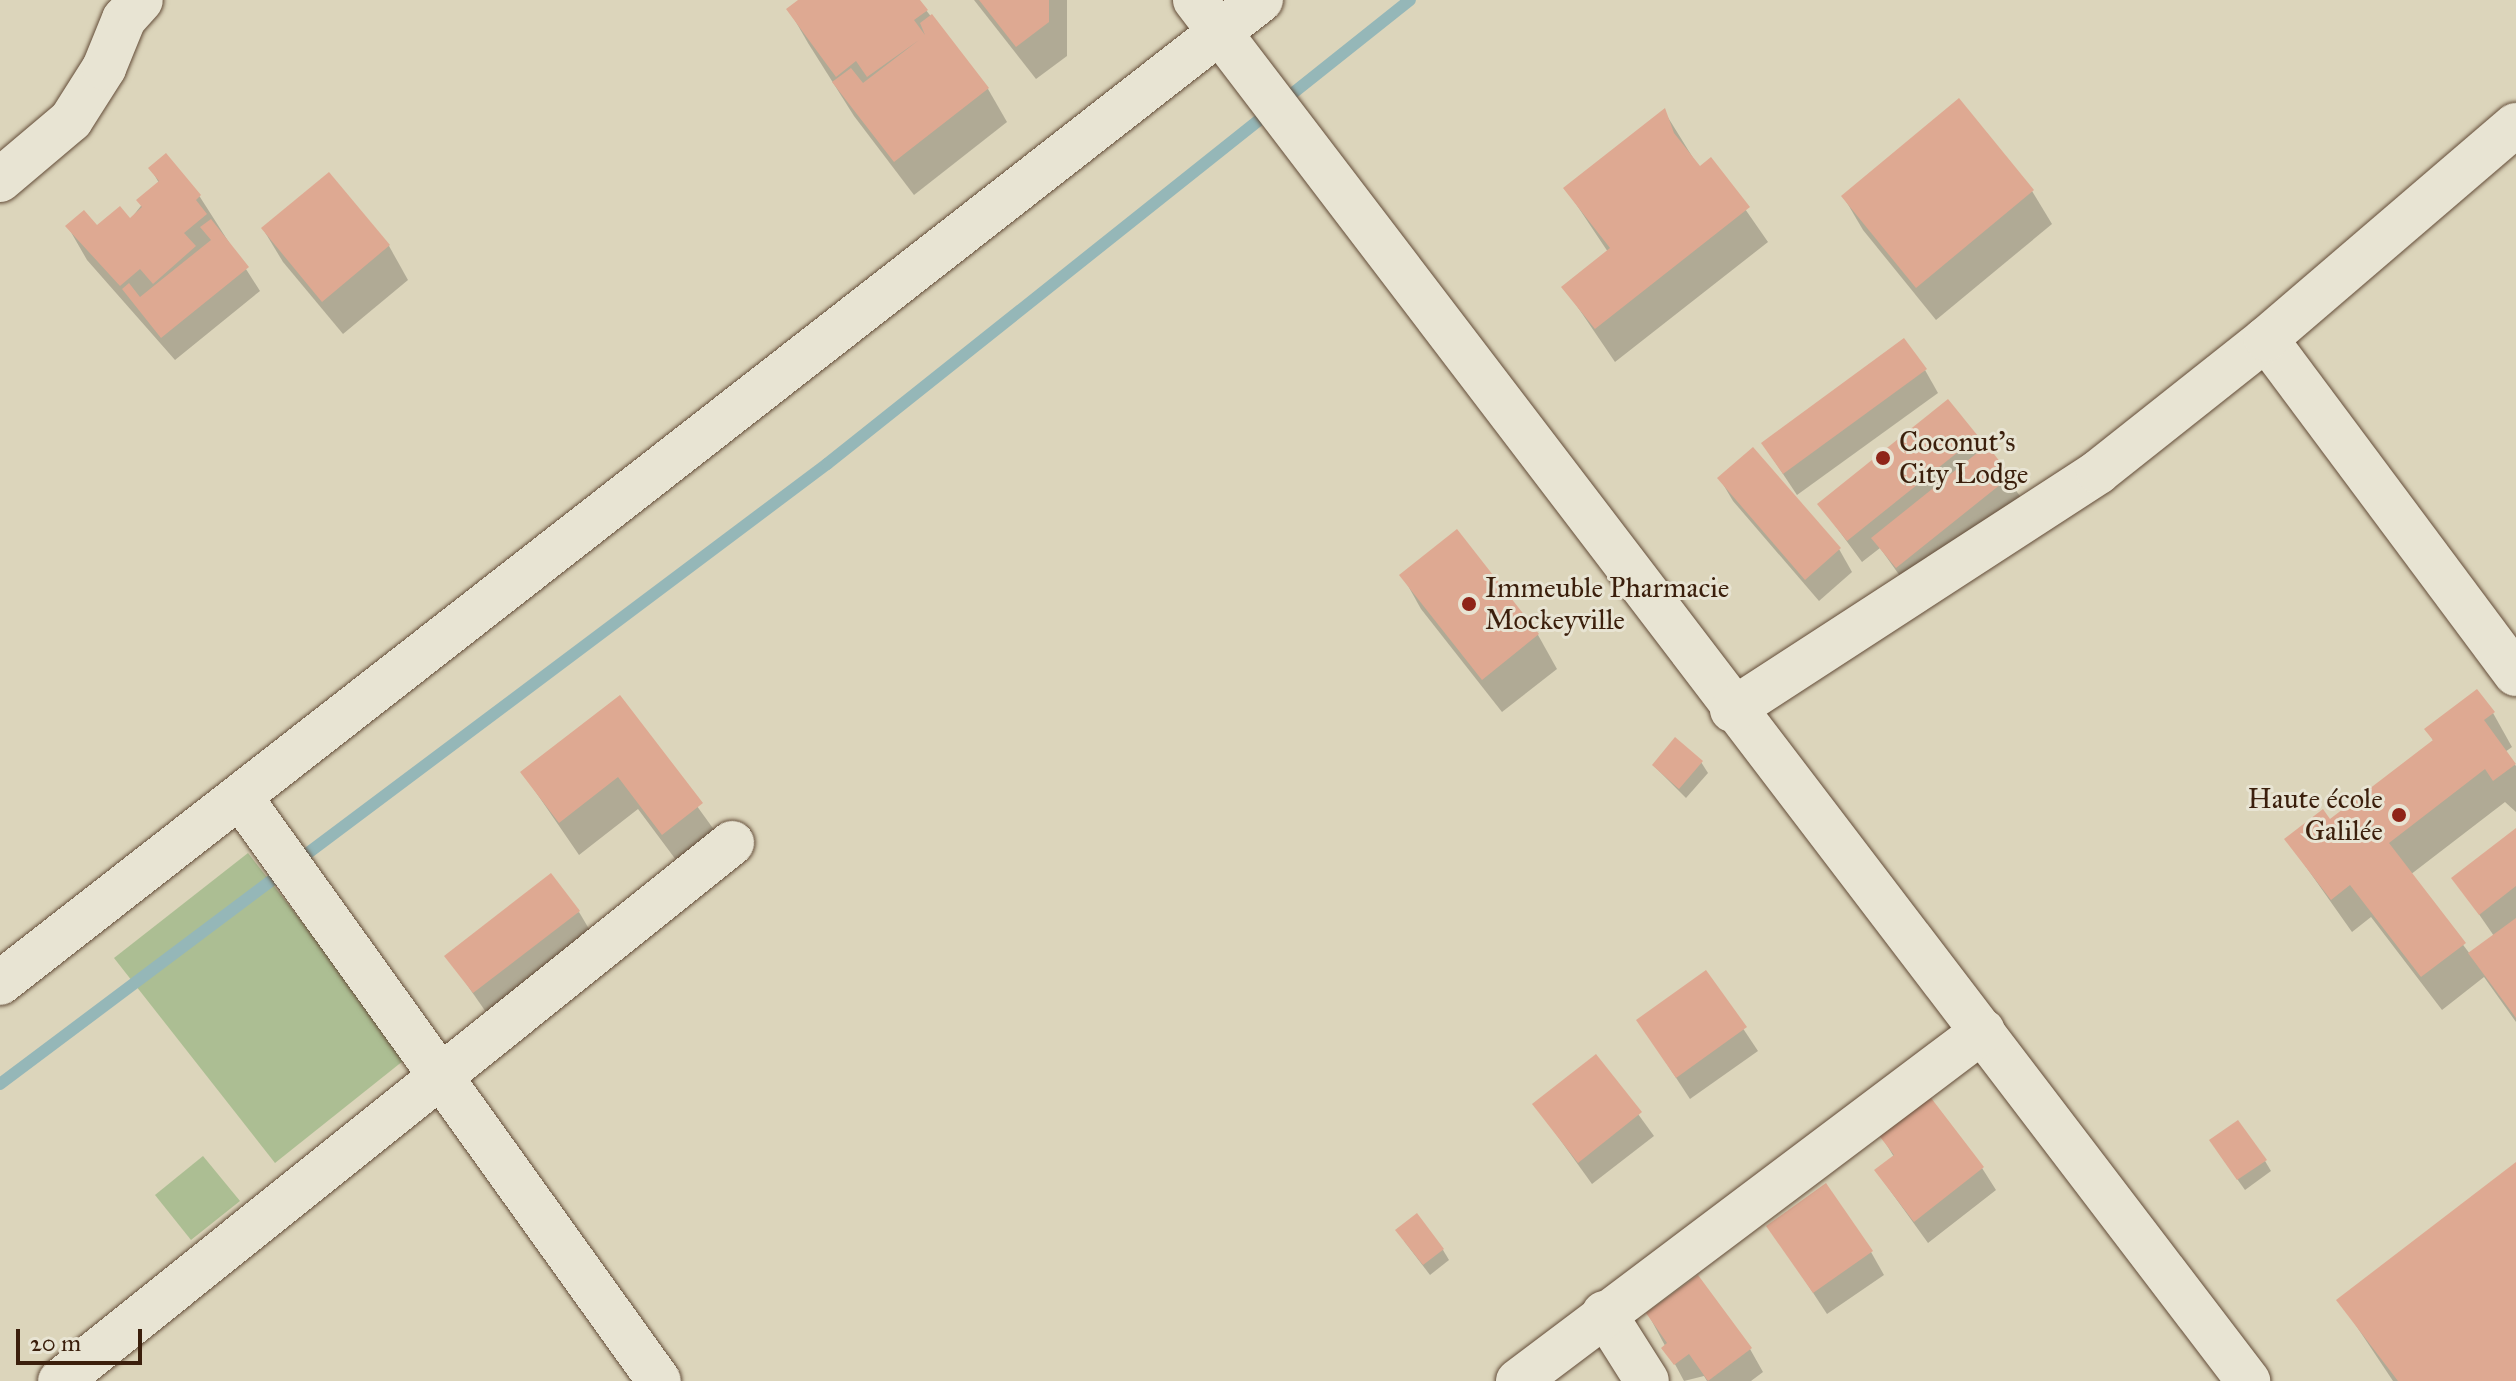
<!DOCTYPE html>
<html>
<head>
<meta charset="utf-8">
<style>
	body { margin:0 }
	#map { position:relative; width:2516px; height:1381px; overflow:hidden; background:#dcd5bb; font-family:"IM FELL Great Primer",serif }
	div>[style] { position:absolute }
	[style*='--x'] { left:calc(var(--x)*1px); top:calc(var(--y)*1px); width:calc(var(--w)*1px); rotate:calc(var(--a)*1deg) }
	.green>* { inset:0; background:#acbe93 }
	.shadow>* { inset:0; background:#0003 }
	.stream>* { height:12px; margin:-6px; padding:0 6px; transform-origin:6px; border-radius:6px; background:#95b7b8 }
	.building>* { inset:0; background:#dea992 }
	.roads { filter:drop-shadow(0 0 2px #634c38) drop-shadow(0 0 2px #634c38) }
	.minor>* { height:44px; margin:-22px; padding:0 22px; transform-origin:22px; border-radius:22px; background:#e8e4d3 }
	.dots>* { width:22px; height:22px; translate:-50% -50%; box-sizing:border-box; border:4px solid #e8e4d3; border-radius:50% }
	span { translate:-50% -50%; white-space:nowrap; text-align:center; line-height:1.15; -webkit-text-stroke:6px #e8e4d3; paint-order:stroke }
	.poi-label { font-size:28px; color:#3b1f0c }
	.left { translate:0 -50%; text-align:left }
	.right { translate:-100% -50%; text-align:right }
	.scale { position:absolute; left:16px; top:1329px; width:126px; height:36px; box-sizing:border-box; border:4px solid #3b1f0c; border-top:0; padding-left:10px; font-size:24px; line-height:28px; white-space:nowrap; color:#3b1f0c; -webkit-text-stroke:6px #e8e4d3; paint-order:stroke }
</style>
</head>
<body>
<div id="map">
	<div class="green">
		<i style="clip-path:polygon(248px 853px,408px 1057px,275px 1163px,114px 958px)"></i>
		<i style="clip-path:polygon(203px 1156px,240px 1201px,191px 1240px,155px 1195px)"></i>
	</div>
	<div class="shadow">
		<i style="clip-path:polygon(802px 0,918px 0,988px 89px,1007px 122px,914px 195px,854px 116px,808px 43px,789px 10px)"></i>
		<i style="clip-path:polygon(974px 0,1067px 0,1067px 56px,1036px 79px)"></i>
		<i style="clip-path:polygon(1664px 111px,1700px 169px,1711px 160px,1768px 242px,1615px 362px,1564px 287px,1608px 252px,1566px 189px)"></i>
		<i style="clip-path:polygon(166px 156px,200px 197px,260px 291px,175px 360px,87px 260px,68px 227px,97px 228px,129px 221px,159px 183px,151px 169px)"></i>
		<i style="clip-path:polygon(329px 174px,389px 246px,408px 280px,343px 334px,283px 262px,263px 229px)"></i>
		<i style="clip-path:polygon(2032px 191px,2052px 224px,1936px 320px,1863px 230px,1843px 196px)"></i>
		<i style="clip-path:polygon(1925px 370px,1938px 393px,1797px 495px,1763px 444px)"></i>
		<i style="clip-path:polygon(1976px 437px,2023px 500px,1910px 590px,1880px 548px,1862px 562px,1820px 505px)"></i>
		<i style="clip-path:polygon(1720px 479px,1839px 549px,1852px 572px,1819px 601px,1733px 501px)"></i>
		<i style="clip-path:polygon(1457px 532px,1538px 635px,1557px 669px,1502px 712px,1421px 609px,1402px 575px)"></i>
		<i style="clip-path:polygon(619px 698px,720px 838px,682px 868px,638px 809px,579px 855px,522px 772px)"></i>
		<i style="clip-path:polygon(2493px 713px,2512px 747px,2505px 752px,2516px 766px,2516px 812px,2505px 802px,2410px 875px,2470px 954px,2494px 936px,2454px 878px,2516px 831px,2516px 1022px,2484px 977px,2442px 1010px,2371px 917px,2352px 932px,2287px 840px,2330px 822px,2434px 742px,2427px 730px)"></i>
		<i style="clip-path:polygon(1701px 762px,1708px 773px,1686px 798px,1654px 766px)"></i>
		<i style="clip-path:polygon(579px 912px,592px 934px,488px 1015px,447px 956px)"></i>
		<i style="clip-path:polygon(1706px 973px,1758px 1051px,1690px 1099px,1638px 1020px)"></i>
		<i style="clip-path:polygon(1596px 1056px,1654px 1136px,1592px 1184px,1535px 1105px)"></i>
		<i style="clip-path:polygon(1877px 1129px,1982px 1168px,1996px 1190px,1928px 1243px,1876px 1171px,1894px 1157px)"></i>
		<i style="clip-path:polygon(2218px 1152px,2265px 1161px,2271px 1171px,2245px 1190px)"></i>
		<i style="clip-path:polygon(2516px 1165px,2516px 1381px,2393px 1381px,2339px 1300px)"></i>
		<i style="clip-path:polygon(1769px 1226px,1871px 1252px,1884px 1275px,1827px 1314px)"></i>
		<i style="clip-path:polygon(1404px 1241px,1443px 1250px,1449px 1260px,1430px 1275px)"></i>
		<i style="clip-path:polygon(1648px 1314px,1750px 1349px,1763px 1372px,1751px 1381px,1707px 1381px,1704px 1376px,1684px 1381px)"></i>
	</div>
	<div class="stream">
		<i style="--x:0;--y:1084;--w:1034;--a:-36.86"></i>
		<i style="--x:827;--y:464;--w:745;--a:-38.52"></i>
	</div>
	<div class="building">
		<i style="clip-path:polygon(798px 0,920px 0,928px 10px,914px 20px,925px 35px,920px 23px,932px 14px,989px 88px,894px 162px,832px 82px,851px 68px,863px 83px,919px 40px,867px 77px,856px 61px,836px 77px,786px 9px)"></i>
		<i style="clip-path:polygon(979px 0,1049px 0,1049px 22px,1016px 47px)"></i>
		<i style="clip-path:polygon(1959px 98px,2034px 190px,1916px 288px,1841px 196px)"></i>
		<i style="clip-path:polygon(1665px 108px,1674px 133px,1700px 166px,1711px 157px,1750px 207px,1595px 329px,1561px 287px,1610px 248px,1563px 188px)"></i>
		<i style="clip-path:polygon(166px 153px,201px 195px,196px 200px,207px 214px,184px 233px,196px 246px,153px 284px,140px 269px,120px 286px,65px 226px,84px 210px,97px 225px,120px 206px,130px 218px,142px 207px,136px 200px,159px 181px,148px 168px)"></i>
		<i style="clip-path:polygon(329px 172px,390px 245px,322px 302px,261px 228px)"></i>
		<i style="clip-path:polygon(211px 219px,249px 267px,161px 338px,122px 289px,129px 283px,140px 297px,211px 240px,200px 227px)"></i>
		<i style="clip-path:polygon(1904px 338px,1927px 369px,1783px 474px,1761px 443px)"></i>
		<i style="clip-path:polygon(1948px 399px,1978px 436px,1847px 541px,1817px 504px)"></i>
		<i style="clip-path:polygon(1987px 445px,2011px 476px,1896px 568px,1871px 538px)"></i>
		<i style="clip-path:polygon(1753px 447px,1841px 548px,1805px 580px,1717px 478px)"></i>
		<i style="clip-path:polygon(1457px 529px,1539px 634px,1482px 680px,1399px 575px)"></i>
		<i style="clip-path:polygon(2477px 689px,2495px 712px,2484px 720px,2516px 764px,2493px 781px,2485px 769px,2389px 843px,2466px 943px,2421px 977px,2350px 885px,2331px 900px,2284px 839px,2323px 809px,2330px 819px,2433px 740px,2424px 729px)"></i>
		<i style="clip-path:polygon(620px 695px,703px 803px,662px 835px,618px 777px,559px 823px,520px 772px)"></i>
		<i style="clip-path:polygon(1675px 737px,1703px 761px,1679px 789px,1652px 765px)"></i>
		<i style="clip-path:polygon(2516px 828px,2516px 886px,2479px 915px,2451px 878px)"></i>
		<i style="clip-path:polygon(551px 873px,580px 911px,473px 993px,444px 956px)"></i>
		<i style="clip-path:polygon(2516px 918px,2516px 1018px,2468px 953px)"></i>
		<i style="clip-path:polygon(1706px 970px,1747px 1027px,1676px 1078px,1636px 1020px)"></i>
		<i style="clip-path:polygon(1596px 1054px,1642px 1112px,1578px 1163px,1532px 1104px)"></i>
		<i style="clip-path:polygon(1925px 1090px,1984px 1167px,1914px 1222px,1874px 1170px,1894px 1155px,1874px 1129px)"></i>
		<i style="clip-path:polygon(2238px 1120px,2267px 1160px,2237px 1180px,2209px 1140px)"></i>
		<i style="clip-path:polygon(2516px 1162px,2516px 1381px,2398px 1381px,2336px 1300px)"></i>
		<i style="clip-path:polygon(1826px 1183px,1873px 1251px,1813px 1293px,1766px 1226px)"></i>
		<i style="clip-path:polygon(1417px 1213px,1444px 1249px,1423px 1265px,1395px 1230px)"></i>
		<i style="clip-path:polygon(1698px 1275px,1752px 1348px,1708px 1381px,1689px 1354px,1674px 1365px,1661px 1348px,1667px 1343px,1646px 1313px)"></i>
	</div>
	<div class="roads">
		<div class="minor">
			<i style="--x:1195;--y:0;--w:1737;--a:52.67"></i>
			<i style="--x:0;--y:180;--w:93;--a:-40.2"></i>
			<i style="--x:71;--y:120;--w:62;--a:-57.6"></i>
			<i style="--x:104;--y:68;--w:53;--a:-67.8"></i>
			<i style="--x:124;--y:19;--w:25;--a:-48"></i>
			<i style="--x:2266;--y:339;--w:418;--a:53.3"></i>
			<i style="--x:1732;--y:710;--w:437;--a:-33"></i>
			<i style="--x:2098;--y:472;--w:214;--a:-38.4"></i>
			<i style="--x:2266;--y:339;--w:329;--a:-40.6"></i>
			<i style="--x:241;--y:798;--w:717;--a:54.36"></i>
			<i style="--x:0;--y:983;--w:1599;--a:-37.94"></i>
			<i style="--x:1604;--y:1313;--w:80;--a:57.7"></i>
			<i style="--x:60;--y:1381;--w:861;--a:-38.68"></i>
			<i style="--x:1518;--y:1381;--w:582;--a:-36.97"></i>
		</div>
	</div>
	<div class="dots">
		<i style="left:1883px;top:458px;background:#8f2418"></i>
		<i style="left:1469px;top:604px;background:#8f2418"></i>
		<i style="left:2399px;top:815px;background:#8f2418"></i>
	</div>
	<div class="poi-label">
		<span class="left" style="left:1899px;top:458px">Coconut’s<br>City Lodge</span>
		<span class="left" style="left:1485px;top:604px">Immeuble Pharmacie<br>Mockeyville</span>
		<span class="right" style="left:2383px;top:815px">Haute école<br>Galilée</span>
	</div>
	<div class="scale">20 m</div>
</div>
</body>
</html>
